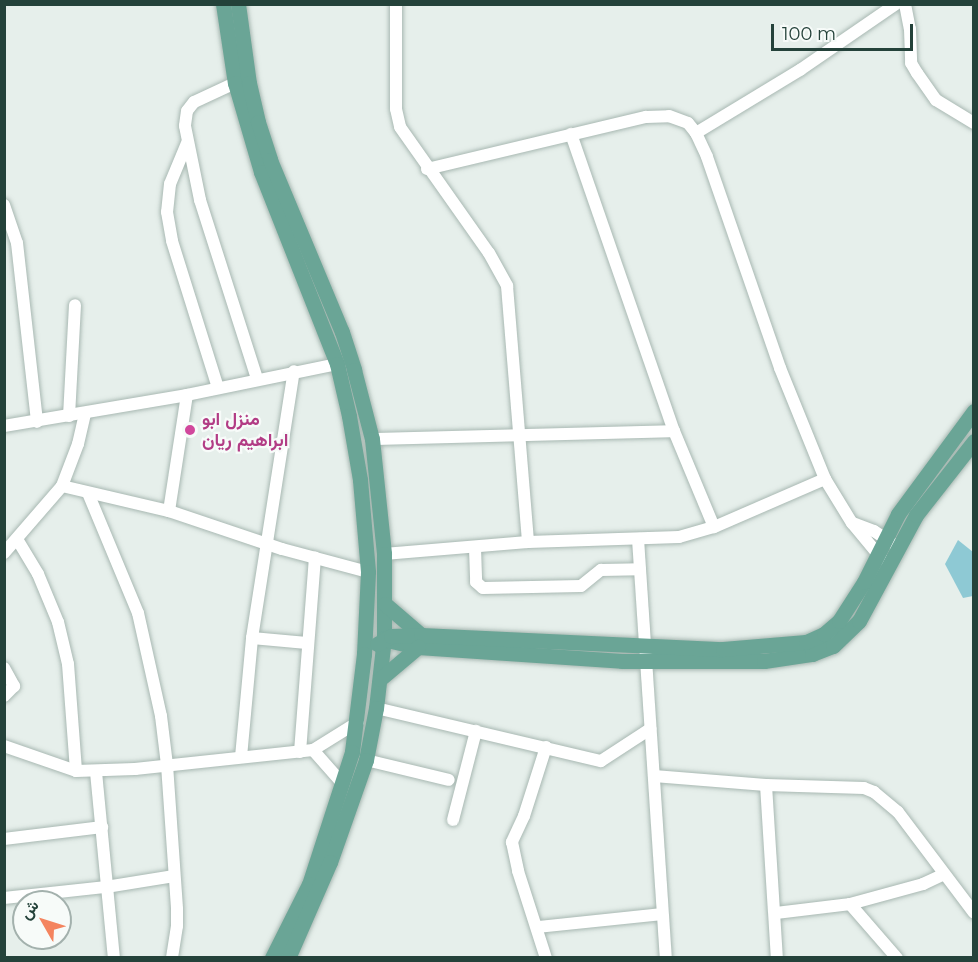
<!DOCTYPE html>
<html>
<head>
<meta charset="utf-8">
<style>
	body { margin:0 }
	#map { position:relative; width:978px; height:962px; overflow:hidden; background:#e6efeb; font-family:Montserrat,Vazirmatn,sans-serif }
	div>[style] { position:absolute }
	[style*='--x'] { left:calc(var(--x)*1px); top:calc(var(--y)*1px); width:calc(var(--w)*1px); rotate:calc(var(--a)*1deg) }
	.water>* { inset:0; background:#8ec9d4 }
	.roads { filter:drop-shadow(0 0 2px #a8b8b2) drop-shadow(0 0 2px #a8b8b2) }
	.minor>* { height:12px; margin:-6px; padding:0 6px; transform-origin:6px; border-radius:6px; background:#fff }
	.major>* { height:15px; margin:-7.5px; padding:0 7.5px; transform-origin:7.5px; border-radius:7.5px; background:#6aa596 }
	.dots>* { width:16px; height:16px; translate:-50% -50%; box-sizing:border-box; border:3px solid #f7fbf9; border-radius:50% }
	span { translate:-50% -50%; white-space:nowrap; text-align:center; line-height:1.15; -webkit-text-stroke:4.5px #f7fbf9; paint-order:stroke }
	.hotel-label { font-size:18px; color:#b23c85; font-weight:700 }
	.left { translate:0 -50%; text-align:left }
	.frame { position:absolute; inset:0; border:6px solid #24423a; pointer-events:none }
	.north { position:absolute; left:12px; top:890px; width:60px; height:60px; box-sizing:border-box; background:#f7fbf9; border:2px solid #a3b1ad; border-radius:50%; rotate:309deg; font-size:16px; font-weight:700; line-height:24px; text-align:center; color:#24423a }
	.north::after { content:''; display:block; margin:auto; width:21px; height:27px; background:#f4845f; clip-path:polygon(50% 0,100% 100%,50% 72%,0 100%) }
	.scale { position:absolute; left:771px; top:24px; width:142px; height:27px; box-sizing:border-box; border:3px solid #24423a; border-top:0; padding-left:8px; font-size:18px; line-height:21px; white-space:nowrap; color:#24423a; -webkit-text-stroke:4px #f7fbf9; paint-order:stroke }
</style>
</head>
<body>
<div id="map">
	<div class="water">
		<i style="clip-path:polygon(958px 540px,973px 552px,973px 596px,963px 598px,945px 564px)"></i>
	</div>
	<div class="roads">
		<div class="minor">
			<i style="--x:396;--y:4;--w:105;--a:90"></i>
			<i style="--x:396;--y:109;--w:18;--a:77"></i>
			<i style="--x:400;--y:127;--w:154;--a:54.8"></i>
			<i style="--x:489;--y:253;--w:38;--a:61"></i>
			<i style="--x:507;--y:286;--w:257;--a:85.3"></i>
			<i style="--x:905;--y:4;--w:25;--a:79"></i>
			<i style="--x:910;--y:29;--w:34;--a:88"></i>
			<i style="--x:911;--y:63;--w:12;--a:59"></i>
			<i style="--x:917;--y:73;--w:33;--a:55"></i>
			<i style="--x:936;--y:100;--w:44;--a:31.2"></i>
			<i style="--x:235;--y:83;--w:45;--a:155.1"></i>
			<i style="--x:194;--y:102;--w:11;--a:128"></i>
			<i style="--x:187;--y:111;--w:15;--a:98"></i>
			<i style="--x:185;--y:126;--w:76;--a:78.5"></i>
			<i style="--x:200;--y:200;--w:188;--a:72.3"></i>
			<i style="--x:696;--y:133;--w:122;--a:-31.2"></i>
			<i style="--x:800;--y:70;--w:116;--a:-34.5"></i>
			<i style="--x:571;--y:134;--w:314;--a:70.9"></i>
			<i style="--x:674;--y:431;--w:104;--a:67.4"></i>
			<i style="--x:187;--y:143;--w:44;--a:112.5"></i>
			<i style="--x:170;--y:184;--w:28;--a:96"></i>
			<i style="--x:167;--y:212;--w:29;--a:80"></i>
			<i style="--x:172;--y:241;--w:154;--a:72.6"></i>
			<i style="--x:427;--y:169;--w:225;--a:-13.4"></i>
			<i style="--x:646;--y:117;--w:23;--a:-2"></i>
			<i style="--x:669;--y:116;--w:20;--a:20"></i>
			<i style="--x:688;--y:123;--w:13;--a:51"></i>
			<i style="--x:696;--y:133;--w:26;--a:65"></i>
			<i style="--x:707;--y:157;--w:223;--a:70.9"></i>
			<i style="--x:780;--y:368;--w:120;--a:67.9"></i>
			<i style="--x:825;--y:479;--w:52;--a:58.5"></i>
			<i style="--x:852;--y:523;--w:47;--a:50.2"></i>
			<i style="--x:4;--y:205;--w:40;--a:71.1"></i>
			<i style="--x:17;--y:243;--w:180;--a:83.6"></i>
			<i style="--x:69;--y:416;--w:111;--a:-86.9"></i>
			<i style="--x:4;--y:426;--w:186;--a:-9.6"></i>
			<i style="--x:187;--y:395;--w:153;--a:-11.7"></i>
			<i style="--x:372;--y:439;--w:302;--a:-1.5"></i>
			<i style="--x:62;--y:486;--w:110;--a:13.2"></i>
			<i style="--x:169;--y:511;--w:119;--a:18.6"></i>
			<i style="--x:282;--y:549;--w:89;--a:15"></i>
			<i style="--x:88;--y:493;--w:130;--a:67.4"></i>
			<i style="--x:138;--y:613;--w:106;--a:77.4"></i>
			<i style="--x:161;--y:716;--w:49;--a:83"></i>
			<i style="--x:167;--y:765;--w:144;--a:86"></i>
			<i style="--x:177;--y:909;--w:17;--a:90"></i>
			<i style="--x:177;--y:926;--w:32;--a:99"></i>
			<i style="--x:169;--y:511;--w:117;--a:-81.2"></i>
			<i style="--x:853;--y:523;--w:22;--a:21"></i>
			<i style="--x:874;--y:531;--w:23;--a:34"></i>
			<i style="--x:17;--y:539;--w:41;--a:59"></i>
			<i style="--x:38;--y:574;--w:52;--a:67.4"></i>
			<i style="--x:58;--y:622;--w:43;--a:76.6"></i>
			<i style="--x:68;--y:664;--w:107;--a:85.7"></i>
			<i style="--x:638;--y:539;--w:420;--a:86.2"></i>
			<i style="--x:475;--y:548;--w:34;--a:88"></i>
			<i style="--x:476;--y:582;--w:9;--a:41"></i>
			<i style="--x:483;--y:588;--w:98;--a:-1.2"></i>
			<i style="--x:581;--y:586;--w:26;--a:-39"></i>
			<i style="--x:601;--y:570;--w:39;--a:-1"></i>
			<i style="--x:4;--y:553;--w:89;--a:-49.1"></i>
			<i style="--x:62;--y:486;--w:45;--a:-69.1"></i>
			<i style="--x:78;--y:444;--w:31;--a:-77"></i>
			<i style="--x:384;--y:554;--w:144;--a:-4.8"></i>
			<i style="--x:528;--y:542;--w:151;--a:-1.9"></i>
			<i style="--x:679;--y:537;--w:36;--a:-16"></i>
			<i style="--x:714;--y:527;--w:121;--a:-23.4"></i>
			<i style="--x:252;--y:638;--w:55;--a:5.2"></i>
			<i style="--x:4;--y:668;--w:21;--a:61"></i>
			<i style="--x:14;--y:686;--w:14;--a:135"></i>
			<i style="--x:376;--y:708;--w:231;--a:13.3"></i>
			<i style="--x:601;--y:761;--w:59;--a:-33.1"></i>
			<i style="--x:4;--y:746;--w:76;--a:19.1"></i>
			<i style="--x:76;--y:771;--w:59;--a:-1.9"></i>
			<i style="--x:135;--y:769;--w:179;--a:-6.1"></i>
			<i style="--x:313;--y:750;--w:53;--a:-31.9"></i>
			<i style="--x:546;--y:747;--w:72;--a:107.7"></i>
			<i style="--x:524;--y:816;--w:29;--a:115"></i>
			<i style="--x:512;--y:842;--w:30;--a:78"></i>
			<i style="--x:518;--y:871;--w:91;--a:72.2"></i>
			<i style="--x:313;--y:750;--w:45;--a:48.6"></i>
			<i style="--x:300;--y:752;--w:195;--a:-85.6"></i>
			<i style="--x:241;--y:757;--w:120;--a:-84.7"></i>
			<i style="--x:252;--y:638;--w:270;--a:-81.1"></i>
			<i style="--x:366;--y:760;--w:85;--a:13.5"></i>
			<i style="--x:96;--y:772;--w:187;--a:84.5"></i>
			<i style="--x:654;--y:776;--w:112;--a:4.6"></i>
			<i style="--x:766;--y:785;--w:98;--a:1.8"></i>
			<i style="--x:864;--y:788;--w:11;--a:22"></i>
			<i style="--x:874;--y:792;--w:31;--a:40"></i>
			<i style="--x:898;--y:812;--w:126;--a:53"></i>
			<i style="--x:766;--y:785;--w:173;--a:86.4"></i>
			<i style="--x:453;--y:820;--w:92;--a:-75.5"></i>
			<i style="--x:4;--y:839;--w:99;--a:-7"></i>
			<i style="--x:4;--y:898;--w:103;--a:-6.2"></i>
			<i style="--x:106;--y:887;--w:69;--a:-9.2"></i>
			<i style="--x:850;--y:904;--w:72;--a:49"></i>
			<i style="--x:776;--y:913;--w:75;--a:-6.9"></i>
			<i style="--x:850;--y:904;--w:76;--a:-15.3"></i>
			<i style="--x:923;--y:884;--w:21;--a:-25"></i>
			<i style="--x:538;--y:927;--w:124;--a:-6"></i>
		</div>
		<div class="major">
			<i style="--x:223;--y:4;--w:80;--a:81.4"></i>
			<i style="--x:235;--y:83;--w:93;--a:73.7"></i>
			<i style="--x:261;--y:172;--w:206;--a:68.4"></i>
			<i style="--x:337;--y:364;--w:53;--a:77"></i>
			<i style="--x:349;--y:416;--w:65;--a:80.2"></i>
			<i style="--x:360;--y:480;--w:92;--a:85"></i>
			<i style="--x:368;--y:572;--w:82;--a:92.8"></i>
			<i style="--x:364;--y:654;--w:99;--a:97"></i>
			<i style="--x:352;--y:752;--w:139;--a:108"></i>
			<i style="--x:309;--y:884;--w:83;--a:116.6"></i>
			<i style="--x:238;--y:4;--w:80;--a:82.1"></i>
			<i style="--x:249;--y:83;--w:40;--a:77"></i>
			<i style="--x:258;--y:122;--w:40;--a:72"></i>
			<i style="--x:270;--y:160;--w:186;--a:67.3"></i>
			<i style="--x:342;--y:332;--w:40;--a:72"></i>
			<i style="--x:354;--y:370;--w:71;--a:75.4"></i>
			<i style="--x:372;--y:439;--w:116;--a:84"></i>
			<i style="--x:384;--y:554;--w:84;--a:90"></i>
			<i style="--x:384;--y:638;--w:70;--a:96.5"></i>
			<i style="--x:376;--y:708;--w:53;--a:100.9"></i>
			<i style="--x:366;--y:760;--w:108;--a:109.4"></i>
			<i style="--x:330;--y:862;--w:105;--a:113.6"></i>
			<i style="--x:385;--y:604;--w:48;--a:40.7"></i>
			<i style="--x:387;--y:640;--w:32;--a:13"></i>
			<i style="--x:418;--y:647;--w:204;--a:3.9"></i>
			<i style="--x:622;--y:661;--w:142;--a:0"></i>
			<i style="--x:764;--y:661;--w:49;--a:-8.3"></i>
			<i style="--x:812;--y:654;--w:22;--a:-21"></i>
			<i style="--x:833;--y:646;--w:36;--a:-44"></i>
			<i style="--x:859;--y:621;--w:120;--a:-61.7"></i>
			<i style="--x:916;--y:515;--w:94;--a:-51.9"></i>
			<i style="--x:377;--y:644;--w:16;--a:-30"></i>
			<i style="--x:391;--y:636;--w:30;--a:-2"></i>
			<i style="--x:421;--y:635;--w:302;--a:2.7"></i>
			<i style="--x:723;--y:649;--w:83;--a:-4.8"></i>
			<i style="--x:806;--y:642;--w:20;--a:-24"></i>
			<i style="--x:824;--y:634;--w:20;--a:-41"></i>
			<i style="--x:839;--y:621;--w:46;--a:-57.3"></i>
			<i style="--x:864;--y:582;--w:76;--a:-63.4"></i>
			<i style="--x:898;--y:514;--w:128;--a:-53.6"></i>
			<i style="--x:380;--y:679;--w:50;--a:-40.1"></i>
		</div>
	</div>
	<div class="dots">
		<i style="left:190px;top:430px;background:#d1479c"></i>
	</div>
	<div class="hotel-label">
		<span class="left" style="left:202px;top:430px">منزل ابو<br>ابراهيم ريان</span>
	</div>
	<div class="frame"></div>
	<div class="north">ش</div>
	<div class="scale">100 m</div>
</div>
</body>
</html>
